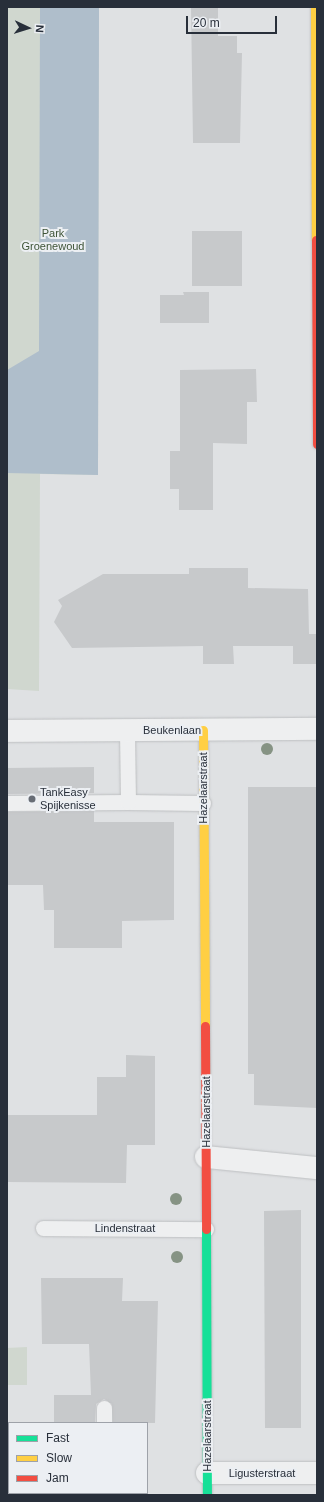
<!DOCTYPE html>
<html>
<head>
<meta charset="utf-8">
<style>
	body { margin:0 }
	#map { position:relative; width:324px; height:1502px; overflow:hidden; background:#dfe1e3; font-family:Arial,sans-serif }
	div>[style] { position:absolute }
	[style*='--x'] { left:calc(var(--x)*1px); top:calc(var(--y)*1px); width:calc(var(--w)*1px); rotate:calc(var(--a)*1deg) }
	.green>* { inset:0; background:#d0d7cf }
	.water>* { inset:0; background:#afbecb }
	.building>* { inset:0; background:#c7c9cb }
	.roads { filter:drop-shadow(0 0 1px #bdbfc1) drop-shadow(0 0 1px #bdbfc1) }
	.lane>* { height:15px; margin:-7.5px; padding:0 7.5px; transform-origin:7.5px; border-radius:7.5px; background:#eeeff0 }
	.street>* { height:22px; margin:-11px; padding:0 11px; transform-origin:11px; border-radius:11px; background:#eeeff0 }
	.fast>* { height:9px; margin:-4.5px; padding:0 4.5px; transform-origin:4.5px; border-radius:4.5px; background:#16e098 }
	.slow>* { height:9px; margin:-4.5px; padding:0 4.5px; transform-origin:4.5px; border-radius:4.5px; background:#ffcf43 }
	.jam>* { height:9px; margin:-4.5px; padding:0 4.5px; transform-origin:4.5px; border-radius:4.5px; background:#f24e42 }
	.trees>* { width:12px; height:12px; margin:-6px; border-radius:50%; background:#869384 }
	.dots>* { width:11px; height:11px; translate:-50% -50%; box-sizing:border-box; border:2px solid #eceff3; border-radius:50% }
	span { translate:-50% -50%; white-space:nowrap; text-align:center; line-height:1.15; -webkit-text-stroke:4px #eceff3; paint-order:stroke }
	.park-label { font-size:11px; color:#3e5437 }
	.street-label { font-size:11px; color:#282f3a }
	.poi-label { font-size:11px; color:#282f3a }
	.left { translate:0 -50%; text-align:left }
	.frame { position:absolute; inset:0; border:8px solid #282f3a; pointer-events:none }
	.legend { position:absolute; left:8px; top:1422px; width:140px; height:72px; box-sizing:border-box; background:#eceff3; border:1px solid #9ea2a9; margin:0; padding:5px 7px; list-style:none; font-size:12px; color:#282f3a }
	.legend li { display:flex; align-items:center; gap:8px; height:20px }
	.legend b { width:20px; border:1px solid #9ea2a9 }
	.north { position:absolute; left:8px; top:8px; width:40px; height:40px; -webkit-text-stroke:3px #eceff3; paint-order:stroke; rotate:94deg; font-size:11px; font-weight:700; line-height:16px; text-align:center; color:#282f3a }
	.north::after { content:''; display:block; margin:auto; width:14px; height:18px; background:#282f3a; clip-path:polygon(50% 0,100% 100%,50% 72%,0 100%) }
	.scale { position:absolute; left:186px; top:16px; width:91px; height:18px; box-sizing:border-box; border:2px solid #282f3a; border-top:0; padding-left:5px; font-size:12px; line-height:14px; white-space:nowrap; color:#282f3a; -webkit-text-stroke:3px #eceff3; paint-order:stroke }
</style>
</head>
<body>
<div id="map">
	<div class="green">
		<i style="clip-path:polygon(7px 7px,99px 7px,98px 475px,40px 474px,39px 691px,7px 689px)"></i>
		<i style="clip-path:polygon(27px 1347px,27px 1385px,7px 1385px,7px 1348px)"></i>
	</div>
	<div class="water">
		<i style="clip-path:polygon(40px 7px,99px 7px,98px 475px,7px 473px,7px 370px,39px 351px)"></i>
	</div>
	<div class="building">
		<i style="clip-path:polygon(191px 7px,218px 7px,218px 36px,237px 36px,237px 53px,242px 53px,240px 143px,193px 143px)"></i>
		<i style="clip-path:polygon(192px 231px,242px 231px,242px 286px,192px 286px)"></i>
		<i style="clip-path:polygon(183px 292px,209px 292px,209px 323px,160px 323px,160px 295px,184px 295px)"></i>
		<i style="clip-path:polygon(256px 369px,257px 402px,247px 402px,247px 444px,213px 443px,213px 510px,179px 510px,179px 489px,170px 489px,170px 451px,180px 451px,180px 370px)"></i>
		<i style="clip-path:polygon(189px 568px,248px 568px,248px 588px,308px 589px,309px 634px,317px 634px,317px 664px,293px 664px,293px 646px,233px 646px,234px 664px,203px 664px,203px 646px,72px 648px,54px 622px,62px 606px,58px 600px,103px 574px,189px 574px)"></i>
		<i style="clip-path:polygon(94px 767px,94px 793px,7px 794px,7px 768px)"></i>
		<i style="clip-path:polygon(248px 787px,317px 787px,317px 1108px,254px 1105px,254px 1074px,248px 1074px)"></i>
		<i style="clip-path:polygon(94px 811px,94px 822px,174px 822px,174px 920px,122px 921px,122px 948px,54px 948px,54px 910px,44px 910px,43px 885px,7px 885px,7px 812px)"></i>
		<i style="clip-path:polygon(126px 1055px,155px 1056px,155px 1145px,127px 1145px,126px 1183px,7px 1182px,7px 1115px,97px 1115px,97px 1077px,126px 1077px)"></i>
		<i style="clip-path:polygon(301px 1210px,301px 1428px,265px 1428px,264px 1211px)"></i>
		<i style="clip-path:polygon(41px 1278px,123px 1278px,122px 1301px,158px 1301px,155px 1423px,113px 1423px,112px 1404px,104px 1399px,96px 1404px,95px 1423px,54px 1423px,54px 1395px,91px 1395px,89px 1344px,42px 1344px)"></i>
	</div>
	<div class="roads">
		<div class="lane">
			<i style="--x:128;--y:802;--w:75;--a:0.8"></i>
			<i style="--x:7;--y:803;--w:121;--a:-0.5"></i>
			<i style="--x:128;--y:802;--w:72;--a:-90.8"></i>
			<i style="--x:43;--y:1228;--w:163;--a:0.4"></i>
			<i style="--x:104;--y:1423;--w:15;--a:-90"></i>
			<i style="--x:104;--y:1495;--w:2;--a:-90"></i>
		</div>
		<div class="street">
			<i style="--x:7;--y:731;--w:310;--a:-0.4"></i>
			<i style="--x:206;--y:1157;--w:112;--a:5.7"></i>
			<i style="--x:207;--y:1473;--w:110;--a:0"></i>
		</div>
		<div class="fast">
			<i style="--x:206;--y:1229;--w:266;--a:89.8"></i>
		</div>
		<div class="slow">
			<i style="--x:315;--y:7;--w:233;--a:89.8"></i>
			<i style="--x:203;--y:730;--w:296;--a:89.6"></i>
		</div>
		<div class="jam">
			<i style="--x:316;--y:240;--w:204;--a:89.7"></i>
			<i style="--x:205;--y:1026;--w:203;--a:89.7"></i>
		</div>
	</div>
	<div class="trees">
		<i style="left:267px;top:749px"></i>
		<i style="left:176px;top:1199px"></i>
		<i style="left:177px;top:1257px"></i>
	</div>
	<div class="dots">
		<i style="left:32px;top:799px;background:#686d75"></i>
	</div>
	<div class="park-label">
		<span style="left:53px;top:240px">Park<br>Groenewoud</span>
	</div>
	<div class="street-label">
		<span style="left:172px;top:730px">Beukenlaan</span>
		<span style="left:203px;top:788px;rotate:-90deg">Hazelaarstraat</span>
		<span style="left:206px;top:1112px;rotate:-90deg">Hazelaarstraat</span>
		<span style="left:125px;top:1228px">Lindenstraat</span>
		<span style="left:207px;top:1436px;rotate:-90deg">Hazelaarstraat</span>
		<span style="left:262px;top:1473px">Ligusterstraat</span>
	</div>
	<div class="poi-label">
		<span class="left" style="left:40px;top:799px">TankEasy<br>Spijkenisse</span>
	</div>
	<div class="frame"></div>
	<ul class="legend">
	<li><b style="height:5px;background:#16e098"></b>Fast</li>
	<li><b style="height:5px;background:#ffcf43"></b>Slow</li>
	<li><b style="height:5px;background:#f24e42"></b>Jam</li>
	</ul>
	<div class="north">N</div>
	<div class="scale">20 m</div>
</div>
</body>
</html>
